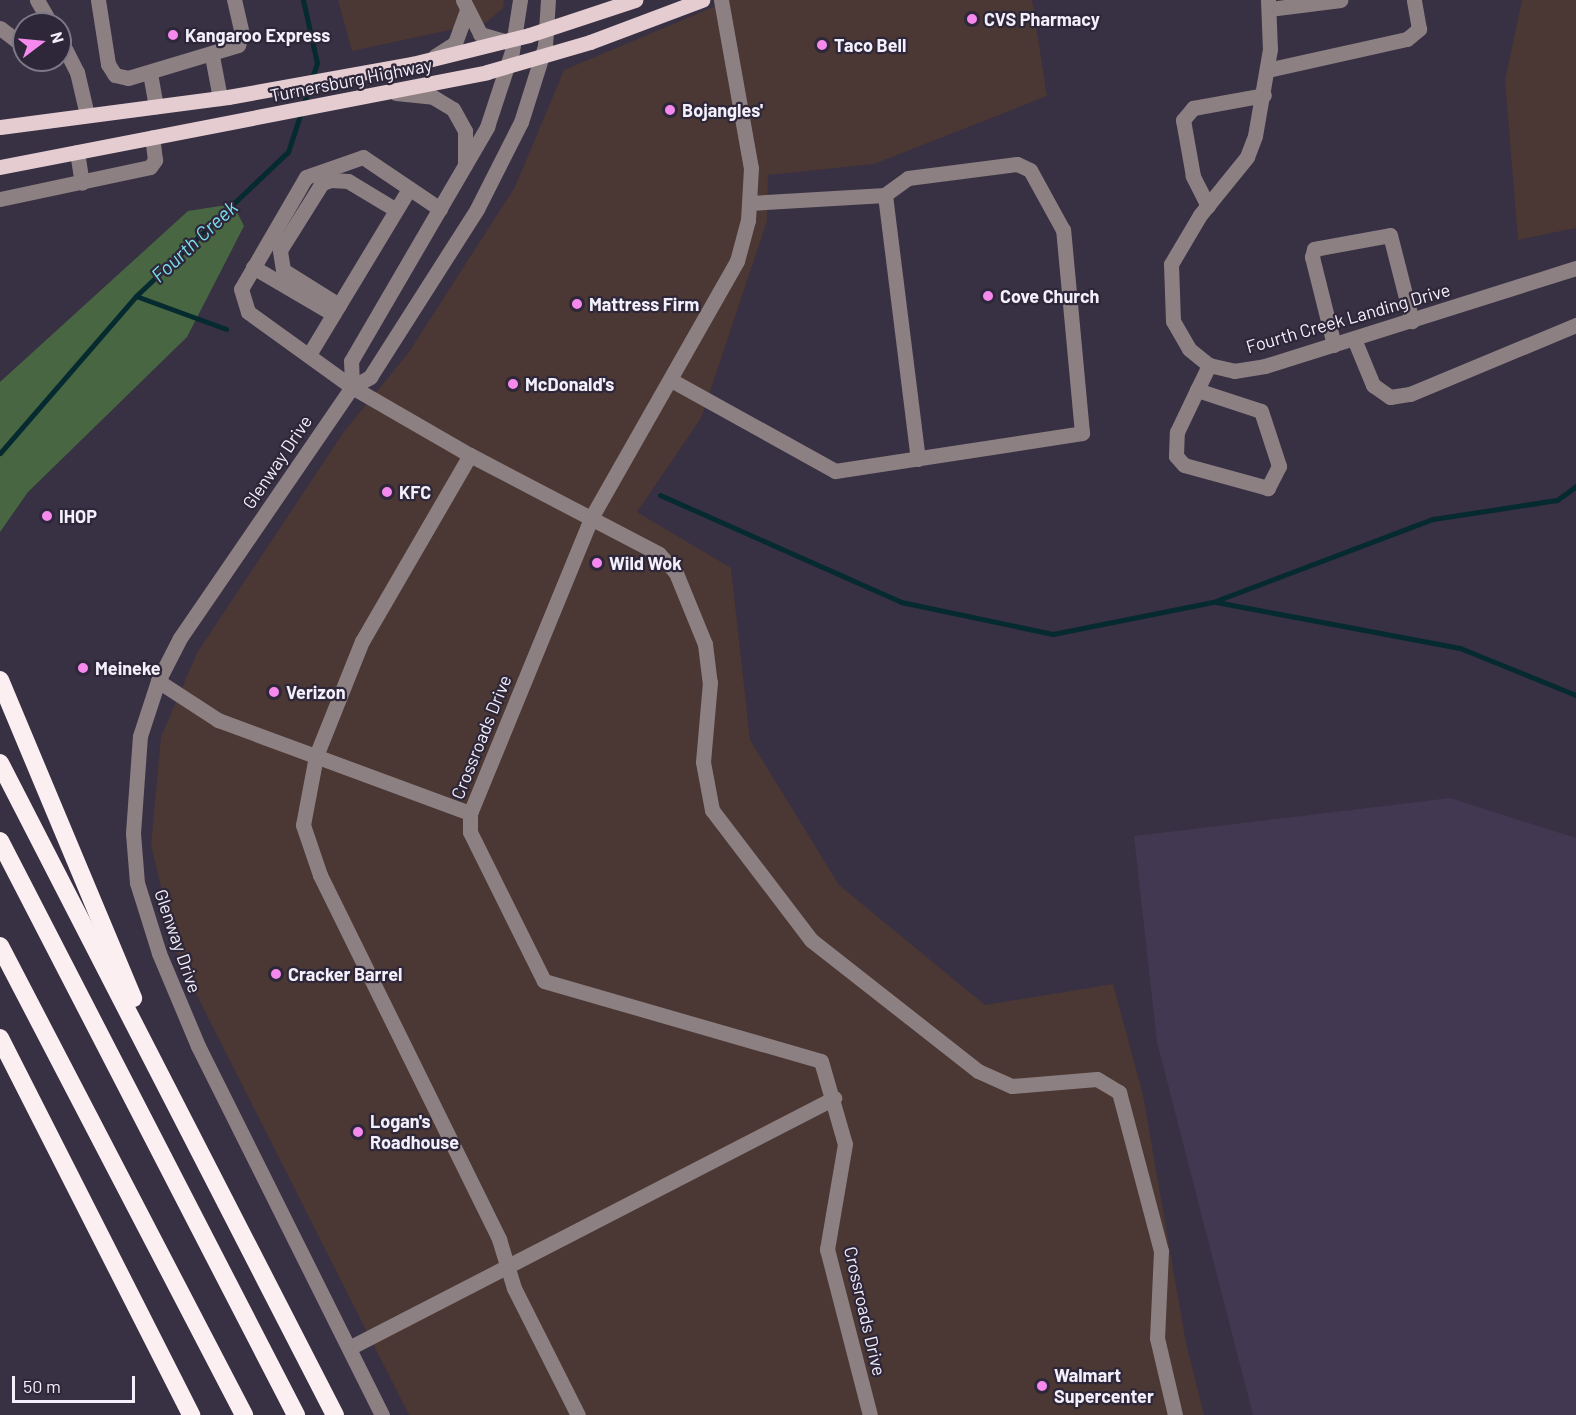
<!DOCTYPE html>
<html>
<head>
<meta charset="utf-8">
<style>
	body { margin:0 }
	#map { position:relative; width:1576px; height:1415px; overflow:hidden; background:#383043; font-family:Barlow,sans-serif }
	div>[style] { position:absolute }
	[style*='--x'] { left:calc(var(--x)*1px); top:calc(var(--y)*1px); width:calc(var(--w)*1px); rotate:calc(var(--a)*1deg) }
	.commercial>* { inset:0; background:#4b3733 }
	.built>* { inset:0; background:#423851 }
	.green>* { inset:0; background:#486642 }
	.stream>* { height:5px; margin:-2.5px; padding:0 2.5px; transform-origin:2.5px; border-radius:2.5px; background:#052a2f }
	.minor>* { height:15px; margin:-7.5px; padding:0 7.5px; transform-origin:7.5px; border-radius:7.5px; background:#8d8083 }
	.major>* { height:15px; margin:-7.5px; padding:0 7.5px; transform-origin:7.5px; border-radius:7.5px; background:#e5ccd1 }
	.highway>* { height:18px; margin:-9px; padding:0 9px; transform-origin:9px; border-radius:9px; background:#fbeff2 }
	.dots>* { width:16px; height:16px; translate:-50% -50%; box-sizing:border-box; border:3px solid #2e2739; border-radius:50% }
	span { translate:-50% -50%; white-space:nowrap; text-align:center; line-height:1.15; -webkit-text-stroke:4.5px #2e2739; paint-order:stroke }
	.poi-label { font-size:18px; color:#f3effb; font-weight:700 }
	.left { translate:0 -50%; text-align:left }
	.street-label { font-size:18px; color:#f3effb }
	.water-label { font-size:20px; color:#79dfee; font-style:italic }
	.north { position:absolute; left:12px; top:12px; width:60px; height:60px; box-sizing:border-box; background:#2e2739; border:2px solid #7d7787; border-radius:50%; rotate:74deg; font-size:16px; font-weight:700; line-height:24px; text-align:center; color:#f3effb }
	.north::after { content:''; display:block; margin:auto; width:21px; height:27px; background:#f589ee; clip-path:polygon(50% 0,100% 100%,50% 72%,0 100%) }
	.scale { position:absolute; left:12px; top:1376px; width:123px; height:27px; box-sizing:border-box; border:3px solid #f3effb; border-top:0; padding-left:8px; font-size:18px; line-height:21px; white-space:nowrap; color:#f3effb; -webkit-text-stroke:4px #2e2739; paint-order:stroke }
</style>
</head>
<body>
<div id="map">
	<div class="commercial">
		<i style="clip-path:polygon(338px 0,504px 0,503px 8px,487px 22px,352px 51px)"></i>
		<i style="clip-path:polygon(730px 0,1032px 0,1047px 96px,874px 164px,768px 175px,767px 221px,701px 418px,637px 512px,731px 568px,750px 740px,839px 885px,985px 1005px,1113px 984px,1143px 1095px,1186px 1343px,1204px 1415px,409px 1415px,178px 958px,151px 845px,161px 737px,197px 653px,343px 433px,409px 352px,515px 187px,564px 70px)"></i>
		<i style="clip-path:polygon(1522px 0,1576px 0,1576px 228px,1518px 240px,1505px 80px)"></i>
	</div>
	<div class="built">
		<i style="clip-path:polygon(1450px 798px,1576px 838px,1576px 1415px,1253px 1415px,1157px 1042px,1134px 836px)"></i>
	</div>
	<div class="green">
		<i style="clip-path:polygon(233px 204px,244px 226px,187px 337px,28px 492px,0 532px,0 382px,188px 211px)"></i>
	</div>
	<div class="stream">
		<i style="--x:136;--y:296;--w:96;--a:20.1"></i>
		<i style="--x:0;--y:453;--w:208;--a:-49.1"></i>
		<i style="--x:136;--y:296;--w:209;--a:-43.5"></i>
		<i style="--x:288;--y:152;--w:94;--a:-72"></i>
		<i style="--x:317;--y:63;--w:65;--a:-102.5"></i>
		<i style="--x:660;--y:495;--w:264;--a:23.9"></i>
		<i style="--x:901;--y:602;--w:155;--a:11.9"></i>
		<i style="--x:1053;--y:634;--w:163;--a:-11.3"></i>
		<i style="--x:1213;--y:602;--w:235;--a:-20.7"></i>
		<i style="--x:1433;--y:519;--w:125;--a:-8.7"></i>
		<i style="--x:1557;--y:500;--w:24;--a:-36"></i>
		<i style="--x:1216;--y:602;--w:248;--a:10.7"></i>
		<i style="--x:1460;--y:648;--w:125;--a:22.1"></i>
	</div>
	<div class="minor">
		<i style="--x:37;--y:0;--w:28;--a:60"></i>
		<i style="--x:98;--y:0;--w:65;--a:81.1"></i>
		<i style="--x:108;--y:64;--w:13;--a:58"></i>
		<i style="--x:115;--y:75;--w:13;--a:13"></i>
		<i style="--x:128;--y:78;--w:115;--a:-16.7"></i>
		<i style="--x:238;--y:45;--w:12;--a:-70"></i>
		<i style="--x:242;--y:34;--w:35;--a:-103"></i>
		<i style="--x:463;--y:0;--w:38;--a:63"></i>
		<i style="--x:480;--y:34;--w:25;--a:16"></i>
		<i style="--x:721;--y:0;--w:171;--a:79.9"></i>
		<i style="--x:751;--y:168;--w:52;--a:93.3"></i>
		<i style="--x:748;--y:220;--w:42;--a:105"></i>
		<i style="--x:737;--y:261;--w:293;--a:119.6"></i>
		<i style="--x:592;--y:516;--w:321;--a:112.3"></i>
		<i style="--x:470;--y:813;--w:19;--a:90"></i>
		<i style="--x:470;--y:832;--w:166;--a:63.6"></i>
		<i style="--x:544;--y:981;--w:288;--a:16.1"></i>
		<i style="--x:821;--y:1061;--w:86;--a:73.9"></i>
		<i style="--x:845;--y:1144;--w:107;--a:99.7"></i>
		<i style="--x:827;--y:1249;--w:171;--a:75.5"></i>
		<i style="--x:1268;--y:0;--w:49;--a:87.7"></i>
		<i style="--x:1270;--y:49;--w:88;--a:99.8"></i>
		<i style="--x:1255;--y:136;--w:22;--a:111"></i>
		<i style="--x:1247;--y:157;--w:75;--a:129"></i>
		<i style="--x:1200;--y:215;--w:57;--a:120.6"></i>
		<i style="--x:1171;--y:264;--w:57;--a:88"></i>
		<i style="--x:1173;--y:321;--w:32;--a:60"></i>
		<i style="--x:1189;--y:349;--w:26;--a:39"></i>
		<i style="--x:1209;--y:365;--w:26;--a:13"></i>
		<i style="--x:1234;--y:371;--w:31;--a:-9"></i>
		<i style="--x:1265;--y:366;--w:326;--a:-17.5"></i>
		<i style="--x:1269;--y:9;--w:72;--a:-7.2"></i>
		<i style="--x:0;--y:28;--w:21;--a:37"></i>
		<i style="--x:17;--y:41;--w:7;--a:-16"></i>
		<i style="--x:60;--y:39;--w:37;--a:63"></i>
		<i style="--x:77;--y:72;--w:44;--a:76.9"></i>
		<i style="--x:212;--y:56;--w:43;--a:79.2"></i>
		<i style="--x:435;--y:56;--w:24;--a:-33"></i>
		<i style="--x:455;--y:43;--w:33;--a:-70"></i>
		<i style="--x:1267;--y:70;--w:143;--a:-12.5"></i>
		<i style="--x:1407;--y:39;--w:16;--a:-40"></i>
		<i style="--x:1419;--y:29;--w:29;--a:-100"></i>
		<i style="--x:150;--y:73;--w:34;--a:80"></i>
		<i style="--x:396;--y:93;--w:37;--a:6"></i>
		<i style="--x:433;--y:97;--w:23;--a:31"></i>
		<i style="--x:453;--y:109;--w:25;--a:61"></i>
		<i style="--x:465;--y:131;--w:34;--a:90"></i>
		<i style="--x:77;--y:152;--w:31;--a:81"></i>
		<i style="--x:885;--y:195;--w:266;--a:82.9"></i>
		<i style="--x:0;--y:199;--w:153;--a:-12"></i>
		<i style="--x:150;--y:167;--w:9;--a:-54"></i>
		<i style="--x:155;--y:160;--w:23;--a:-97"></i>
		<i style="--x:1208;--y:206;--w:34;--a:-117"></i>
		<i style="--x:1193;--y:176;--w:57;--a:-100.1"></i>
		<i style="--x:1183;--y:120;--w:16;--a:-50"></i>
		<i style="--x:1193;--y:108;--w:72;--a:-10.4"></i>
		<i style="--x:440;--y:209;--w:93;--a:-146"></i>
		<i style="--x:363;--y:157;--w:60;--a:160.7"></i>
		<i style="--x:306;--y:177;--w:129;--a:120.1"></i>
		<i style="--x:241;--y:289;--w:24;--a:73"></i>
		<i style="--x:248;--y:312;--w:128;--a:35.8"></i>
		<i style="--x:352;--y:387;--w:136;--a:30"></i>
		<i style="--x:470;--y:455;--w:213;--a:27.6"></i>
		<i style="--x:659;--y:554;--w:25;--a:48"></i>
		<i style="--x:676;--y:573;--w:77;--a:67.8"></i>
		<i style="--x:705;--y:644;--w:38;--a:83"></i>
		<i style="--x:710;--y:682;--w:80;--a:95"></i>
		<i style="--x:703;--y:762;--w:49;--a:79.4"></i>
		<i style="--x:712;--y:810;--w:163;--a:52.7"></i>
		<i style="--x:811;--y:940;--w:212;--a:38.1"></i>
		<i style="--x:978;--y:1071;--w:37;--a:24"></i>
		<i style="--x:1012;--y:1086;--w:85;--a:-4.7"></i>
		<i style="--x:1097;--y:1079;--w:26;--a:31"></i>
		<i style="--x:1119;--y:1092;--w:164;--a:75.2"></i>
		<i style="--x:1161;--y:1251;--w:87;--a:92.6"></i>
		<i style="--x:1157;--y:1338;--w:79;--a:76.8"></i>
		<i style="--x:253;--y:267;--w:93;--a:30.4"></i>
		<i style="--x:339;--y:305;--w:66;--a:-148"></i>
		<i style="--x:283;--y:270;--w:20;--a:-99"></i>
		<i style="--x:280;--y:250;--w:79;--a:-57.9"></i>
		<i style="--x:322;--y:183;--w:9;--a:-18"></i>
		<i style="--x:331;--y:180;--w:17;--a:3"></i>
		<i style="--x:348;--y:181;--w:56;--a:31.1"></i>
		<i style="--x:1354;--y:339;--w:50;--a:67.6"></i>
		<i style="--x:1373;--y:385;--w:21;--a:35"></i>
		<i style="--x:1390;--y:397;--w:20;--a:-9"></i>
		<i style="--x:1410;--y:394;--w:180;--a:-22.6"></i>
		<i style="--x:1334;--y:345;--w:91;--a:-104"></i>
		<i style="--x:1312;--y:257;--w:8;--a:-76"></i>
		<i style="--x:1314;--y:249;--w:77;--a:-10.4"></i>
		<i style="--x:1390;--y:235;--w:89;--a:75.7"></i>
		<i style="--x:310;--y:353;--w:192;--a:-58.9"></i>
		<i style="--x:671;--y:380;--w:188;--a:29"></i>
		<i style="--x:835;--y:471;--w:250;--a:-8.7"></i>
		<i style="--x:1082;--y:433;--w:204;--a:-95.3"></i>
		<i style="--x:1063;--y:230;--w:68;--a:-118.8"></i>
		<i style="--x:1030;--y:170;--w:14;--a:-155"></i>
		<i style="--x:1017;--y:164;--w:110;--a:172.7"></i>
		<i style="--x:908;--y:178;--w:29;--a:144"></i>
		<i style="--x:885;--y:195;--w:136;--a:176.6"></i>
		<i style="--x:352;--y:387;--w:26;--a:-92"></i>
		<i style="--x:351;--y:361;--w:271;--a:-59.8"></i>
		<i style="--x:487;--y:127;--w:80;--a:-71.8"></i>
		<i style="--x:512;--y:51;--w:52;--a:-81.1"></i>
		<i style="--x:1197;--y:390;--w:67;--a:18.2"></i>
		<i style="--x:1261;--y:411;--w:58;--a:71.9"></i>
		<i style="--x:1279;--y:466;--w:25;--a:117"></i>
		<i style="--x:1268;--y:488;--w:87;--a:-164.7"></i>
		<i style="--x:1184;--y:465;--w:12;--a:-132"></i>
		<i style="--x:1176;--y:456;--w:24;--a:-88"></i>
		<i style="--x:1177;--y:432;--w:47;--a:-64.5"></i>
		<i style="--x:1197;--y:390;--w:28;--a:-64"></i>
		<i style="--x:470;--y:455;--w:215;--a:120.1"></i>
		<i style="--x:362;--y:641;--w:124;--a:111.8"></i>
		<i style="--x:316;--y:756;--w:70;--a:100.7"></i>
		<i style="--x:303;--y:825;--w:53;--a:71.2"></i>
		<i style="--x:320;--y:875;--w:406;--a:63.8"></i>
		<i style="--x:499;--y:1239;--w:51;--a:73"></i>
		<i style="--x:514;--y:1288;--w:142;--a:63.3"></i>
		<i style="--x:158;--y:681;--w:72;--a:33"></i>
		<i style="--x:218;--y:720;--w:269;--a:20.3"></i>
		<i style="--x:349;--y:1348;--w:546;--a:-27.27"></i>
		<i style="--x:382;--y:1415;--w:412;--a:-116.5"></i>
		<i style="--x:198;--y:1046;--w:101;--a:-112.8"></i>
		<i style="--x:159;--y:953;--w:73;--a:-107.4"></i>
		<i style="--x:137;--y:883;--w:50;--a:-94.6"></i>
		<i style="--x:133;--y:833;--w:97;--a:-85.9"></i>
		<i style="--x:140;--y:736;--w:58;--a:-71.9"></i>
		<i style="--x:158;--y:681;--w:48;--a:-62.9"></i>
		<i style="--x:180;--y:638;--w:304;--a:-55.6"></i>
		<i style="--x:352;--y:387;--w:21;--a:-29"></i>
		<i style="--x:370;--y:377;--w:199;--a:-57.5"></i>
		<i style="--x:477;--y:209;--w:97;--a:-63.2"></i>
		<i style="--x:521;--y:122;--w:80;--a:-72.5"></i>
		<i style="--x:545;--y:46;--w:46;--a:-86.3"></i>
	</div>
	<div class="major">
		<i style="--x:0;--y:127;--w:230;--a:-7.5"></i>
		<i style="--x:228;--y:97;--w:187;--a:-10.2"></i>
		<i style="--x:412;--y:64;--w:121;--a:-13.9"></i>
		<i style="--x:529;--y:35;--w:112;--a:-18.3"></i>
		<i style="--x:0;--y:167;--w:496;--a:-11"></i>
		<i style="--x:487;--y:72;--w:107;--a:-16.2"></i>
		<i style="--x:590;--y:42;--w:120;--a:-20.6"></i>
	</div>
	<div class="highway">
		<i style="--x:0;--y:680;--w:345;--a:67.3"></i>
		<i style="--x:0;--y:763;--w:733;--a:62.81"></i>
		<i style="--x:0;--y:841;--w:646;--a:62.72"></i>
		<i style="--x:0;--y:946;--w:529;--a:62.51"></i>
		<i style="--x:0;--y:1038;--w:423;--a:63.1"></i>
	</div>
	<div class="dots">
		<i style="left:972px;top:19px;background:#f589ee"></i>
		<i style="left:173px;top:35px;background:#f589ee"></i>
		<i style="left:822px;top:45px;background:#f589ee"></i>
		<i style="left:670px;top:110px;background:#f589ee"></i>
		<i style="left:988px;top:296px;background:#f589ee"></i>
		<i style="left:577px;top:304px;background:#f589ee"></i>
		<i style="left:513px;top:384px;background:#f589ee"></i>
		<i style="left:387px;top:492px;background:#f589ee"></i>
		<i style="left:47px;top:516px;background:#f589ee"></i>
		<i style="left:597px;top:563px;background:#f589ee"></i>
		<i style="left:83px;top:668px;background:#f589ee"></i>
		<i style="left:274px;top:692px;background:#f589ee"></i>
		<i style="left:276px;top:974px;background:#f589ee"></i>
		<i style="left:358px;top:1132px;background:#f589ee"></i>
		<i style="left:1042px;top:1386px;background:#f589ee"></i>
	</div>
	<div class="poi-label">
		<span class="left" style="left:984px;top:19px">CVS Pharmacy</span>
		<span class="left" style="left:185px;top:35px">Kangaroo Express</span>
		<span class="left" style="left:834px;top:45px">Taco Bell</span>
		<span class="left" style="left:682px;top:110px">Bojangles'</span>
		<span class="left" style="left:1000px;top:296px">Cove Church</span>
		<span class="left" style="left:589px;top:304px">Mattress Firm</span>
		<span class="left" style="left:525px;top:384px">McDonald's</span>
		<span class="left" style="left:399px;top:492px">KFC</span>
		<span class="left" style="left:59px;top:516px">IHOP</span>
		<span class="left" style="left:609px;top:563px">Wild Wok</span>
		<span class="left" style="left:95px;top:668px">Meineke</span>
		<span class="left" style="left:286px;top:692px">Verizon</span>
		<span class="left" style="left:288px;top:974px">Cracker Barrel</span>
		<span class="left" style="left:370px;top:1132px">Logan's<br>Roadhouse</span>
		<span class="left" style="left:1054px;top:1386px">Walmart<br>Supercenter</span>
	</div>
	<div class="street-label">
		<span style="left:351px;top:80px;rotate:-11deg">Turnersburg Highway</span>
		<span style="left:1348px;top:318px;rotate:-16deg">Fourth Creek Landing Drive</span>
		<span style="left:277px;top:462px;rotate:-56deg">Glenway Drive</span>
		<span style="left:481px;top:737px;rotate:-68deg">Crossroads Drive</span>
		<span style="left:178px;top:941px;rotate:71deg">Glenway Drive</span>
		<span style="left:865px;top:1311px;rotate:77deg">Crossroads Drive</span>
	</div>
	<div class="water-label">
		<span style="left:194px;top:241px;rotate:-43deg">Fourth Creek</span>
	</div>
	<div class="north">N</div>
	<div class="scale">50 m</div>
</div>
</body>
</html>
